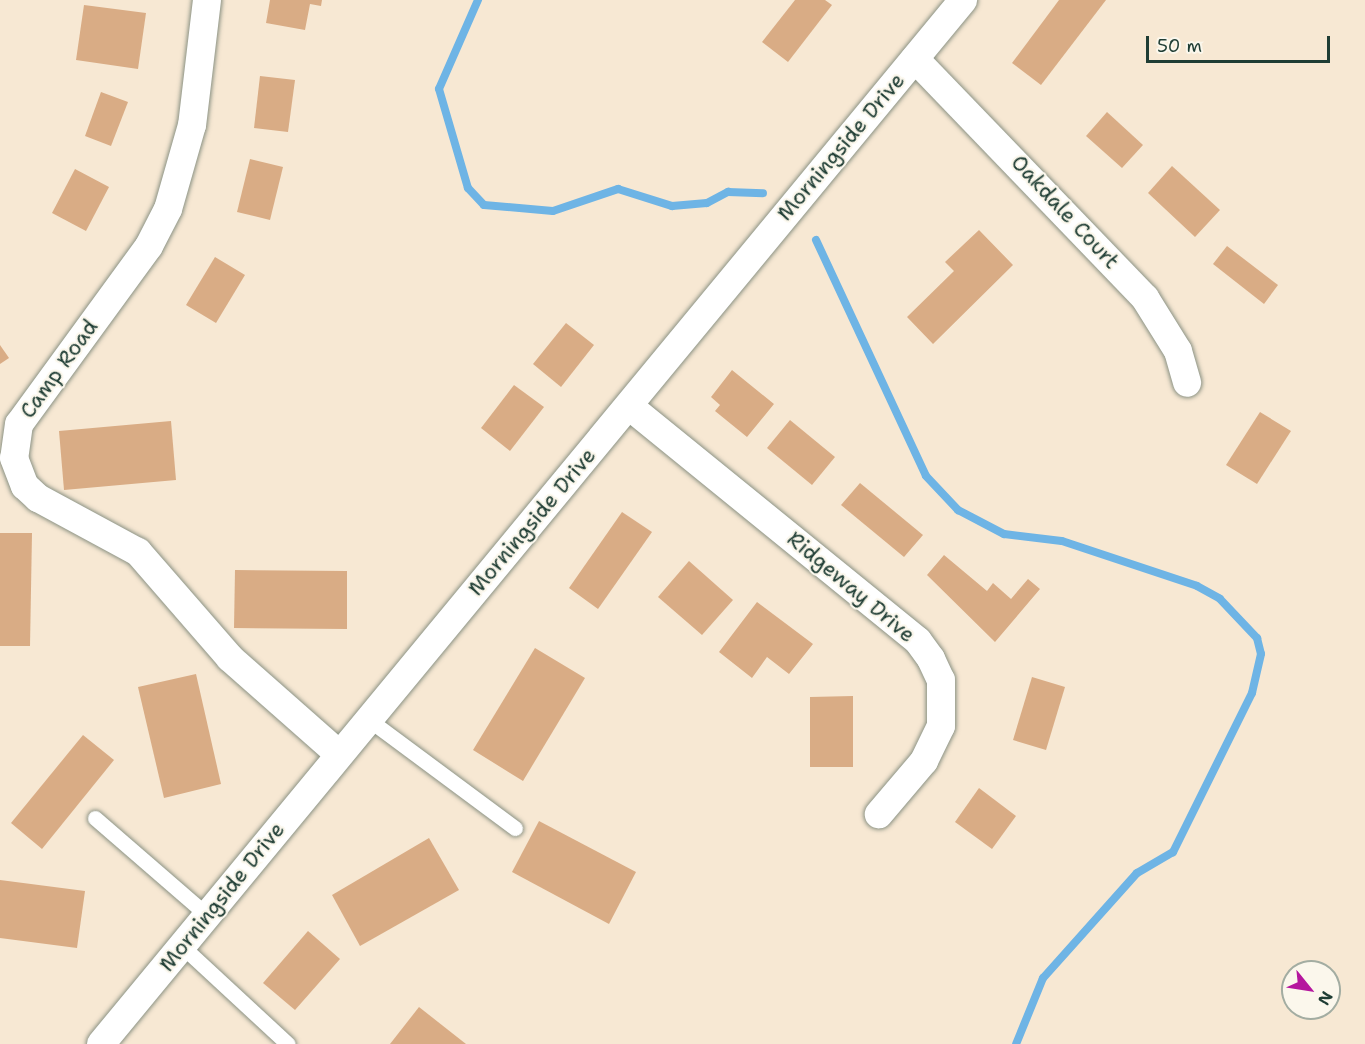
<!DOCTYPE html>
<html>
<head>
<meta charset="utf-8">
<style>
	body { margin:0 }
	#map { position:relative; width:1365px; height:1044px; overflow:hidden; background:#f7e8d3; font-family:"Shantell Sans",sans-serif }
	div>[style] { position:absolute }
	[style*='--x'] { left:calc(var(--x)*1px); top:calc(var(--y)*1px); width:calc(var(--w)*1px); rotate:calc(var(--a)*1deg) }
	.stream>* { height:8px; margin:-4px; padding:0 4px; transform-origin:4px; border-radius:4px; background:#6eb4e5 }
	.building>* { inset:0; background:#d9ac85 }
	.roads { filter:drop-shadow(0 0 2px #8b9284) drop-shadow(0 0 2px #8b9284) }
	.service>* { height:15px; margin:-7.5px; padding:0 7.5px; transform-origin:7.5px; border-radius:7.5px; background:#fff }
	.minor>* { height:28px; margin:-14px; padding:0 14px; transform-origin:14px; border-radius:14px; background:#fff }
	span { translate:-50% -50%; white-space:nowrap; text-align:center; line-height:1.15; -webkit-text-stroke:4.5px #fbf7ec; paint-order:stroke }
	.street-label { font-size:21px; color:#1f3d34 }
	.north { position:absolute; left:1281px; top:960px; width:60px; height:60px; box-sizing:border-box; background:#fbf7ec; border:2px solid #a3ada2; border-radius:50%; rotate:120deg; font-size:16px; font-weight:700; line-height:24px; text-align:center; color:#1f3d34 }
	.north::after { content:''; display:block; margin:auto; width:21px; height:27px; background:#b5179e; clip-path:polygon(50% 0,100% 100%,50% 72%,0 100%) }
	.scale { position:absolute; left:1146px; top:36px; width:184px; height:27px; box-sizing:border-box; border:3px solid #1f3d34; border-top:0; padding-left:8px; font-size:18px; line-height:21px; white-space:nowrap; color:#1f3d34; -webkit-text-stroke:4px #fbf7ec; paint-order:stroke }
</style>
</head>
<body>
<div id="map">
	<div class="stream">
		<i style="--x:478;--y:0;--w:97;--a:113.7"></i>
		<i style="--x:439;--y:89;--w:103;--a:73.7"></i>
		<i style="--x:468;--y:188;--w:23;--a:47"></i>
		<i style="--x:484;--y:205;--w:69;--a:5"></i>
		<i style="--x:553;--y:211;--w:69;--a:-18.7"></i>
		<i style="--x:618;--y:189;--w:57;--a:17.5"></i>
		<i style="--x:672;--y:206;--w:35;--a:-5"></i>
		<i style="--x:707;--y:203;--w:24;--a:-28"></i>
		<i style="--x:728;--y:192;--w:35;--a:2"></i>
		<i style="--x:816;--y:240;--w:260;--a:65"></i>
		<i style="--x:926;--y:476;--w:47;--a:46.7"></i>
		<i style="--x:958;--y:510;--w:52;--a:27.6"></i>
		<i style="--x:1004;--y:534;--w:58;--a:6.9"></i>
		<i style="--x:1062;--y:541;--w:142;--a:18.4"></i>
		<i style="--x:1197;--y:586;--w:26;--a:29"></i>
		<i style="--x:1220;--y:599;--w:54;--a:46.5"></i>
		<i style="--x:1257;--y:638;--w:16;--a:76"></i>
		<i style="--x:1261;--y:654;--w:40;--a:103"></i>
		<i style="--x:1252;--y:693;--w:178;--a:116.4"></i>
		<i style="--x:1173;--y:852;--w:42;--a:149.7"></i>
		<i style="--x:1137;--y:873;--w:141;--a:131.8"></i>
		<i style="--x:1043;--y:978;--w:71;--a:112.2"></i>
	</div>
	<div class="building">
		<i style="clip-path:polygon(270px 0,322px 0,321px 6px,310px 4px,305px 30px,266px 23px)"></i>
		<i style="clip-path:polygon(795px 0,825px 0,832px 5px,788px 62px,762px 42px)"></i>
		<i style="clip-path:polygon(1059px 0,1106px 0,1041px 85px,1012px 63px)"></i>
		<i style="clip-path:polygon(84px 5px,146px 13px,138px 69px,76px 60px)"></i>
		<i style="clip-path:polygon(260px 76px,295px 80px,288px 132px,254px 128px)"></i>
		<i style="clip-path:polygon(101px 92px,128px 102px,111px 146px,85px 136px)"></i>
		<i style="clip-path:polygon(1107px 112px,1143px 145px,1122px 168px,1086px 136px)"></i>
		<i style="clip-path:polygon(250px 159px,283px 167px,270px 220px,237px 212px)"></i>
		<i style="clip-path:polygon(1172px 166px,1220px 210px,1195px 237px,1148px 193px)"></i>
		<i style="clip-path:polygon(75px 169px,109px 187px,86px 231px,52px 213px)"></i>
		<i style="clip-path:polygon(979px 230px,1013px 265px,933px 344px,907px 317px,954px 271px,945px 262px)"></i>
		<i style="clip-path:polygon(1227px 246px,1278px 285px,1264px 304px,1213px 264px)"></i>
		<i style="clip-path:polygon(215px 257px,245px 275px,216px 323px,186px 305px)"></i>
		<i style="clip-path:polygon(566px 323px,594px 345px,561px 387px,533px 364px)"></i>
		<i style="clip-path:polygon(0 345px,9px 358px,0 364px)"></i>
		<i style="clip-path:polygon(732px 370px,774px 404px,747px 437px,715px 411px,720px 405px,711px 397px)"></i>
		<i style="clip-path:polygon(514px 385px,544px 407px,510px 451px,481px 428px)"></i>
		<i style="clip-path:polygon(1260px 412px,1291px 431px,1257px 484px,1226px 465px)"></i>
		<i style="clip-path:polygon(790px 420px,835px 457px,812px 485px,767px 448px)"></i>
		<i style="clip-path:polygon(171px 421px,176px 480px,64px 490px,59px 431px)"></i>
		<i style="clip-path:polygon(860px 483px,923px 535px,904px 557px,841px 505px)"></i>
		<i style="clip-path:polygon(622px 512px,652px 532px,598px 609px,569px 588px)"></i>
		<i style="clip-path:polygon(0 533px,32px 533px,30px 646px,0 646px)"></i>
		<i style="clip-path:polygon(944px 555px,987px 591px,993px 583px,1011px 599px,1028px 579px,1040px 589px,995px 642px,927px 575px)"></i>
		<i style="clip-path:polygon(689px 561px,733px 600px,702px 635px,658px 597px)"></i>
		<i style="clip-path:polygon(235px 570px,347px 571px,347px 629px,234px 628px)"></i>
		<i style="clip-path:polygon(757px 602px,813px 644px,789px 674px,767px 657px,752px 678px,719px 652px)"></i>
		<i style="clip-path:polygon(535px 648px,585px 678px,523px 781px,473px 750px)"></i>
		<i style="clip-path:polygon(196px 674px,221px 784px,164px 798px,138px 687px)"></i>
		<i style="clip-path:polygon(1032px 677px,1065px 687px,1046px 750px,1013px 740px)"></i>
		<i style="clip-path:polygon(853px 696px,853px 767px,810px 767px,810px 697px)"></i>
		<i style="clip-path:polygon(83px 735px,114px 760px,42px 849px,11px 823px)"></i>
		<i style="clip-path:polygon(979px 788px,1016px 816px,992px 849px,955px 822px)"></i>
		<i style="clip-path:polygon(539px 821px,636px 872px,609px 924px,512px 872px)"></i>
		<i style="clip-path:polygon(429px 838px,459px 890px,360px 946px,332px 895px)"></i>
		<i style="clip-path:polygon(0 880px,85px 891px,77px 948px,0 938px)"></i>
		<i style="clip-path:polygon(308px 931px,340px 959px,295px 1010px,263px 983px)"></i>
		<i style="clip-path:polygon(419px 1007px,466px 1044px,390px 1044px)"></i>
	</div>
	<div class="roads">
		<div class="service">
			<i style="--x:368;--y:719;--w:183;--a:36.6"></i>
			<i style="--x:95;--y:818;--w:148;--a:40.9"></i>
			<i style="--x:182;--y:946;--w:144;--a:42.8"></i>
		</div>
		<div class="minor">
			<i style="--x:207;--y:0;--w:126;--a:96.8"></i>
			<i style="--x:192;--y:125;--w:87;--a:105.9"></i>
			<i style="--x:168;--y:209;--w:42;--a:117.2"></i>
			<i style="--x:149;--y:246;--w:220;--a:126.1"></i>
			<i style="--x:19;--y:424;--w:34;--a:98"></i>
			<i style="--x:14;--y:458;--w:30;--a:69"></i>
			<i style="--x:25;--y:486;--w:18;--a:43"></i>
			<i style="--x:38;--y:498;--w:114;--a:28.4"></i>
			<i style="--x:138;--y:552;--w:140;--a:49"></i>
			<i style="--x:230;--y:658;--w:145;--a:41.4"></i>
			<i style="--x:915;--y:59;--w:332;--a:46.1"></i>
			<i style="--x:1145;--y:298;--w:62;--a:58.1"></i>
			<i style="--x:1178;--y:351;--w:33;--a:74"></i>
			<i style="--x:629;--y:406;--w:372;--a:39.1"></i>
			<i style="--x:918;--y:641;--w:22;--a:54"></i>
			<i style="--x:931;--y:659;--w:23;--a:65"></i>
			<i style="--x:941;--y:680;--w:46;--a:90"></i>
			<i style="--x:941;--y:726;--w:39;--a:116"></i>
			<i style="--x:924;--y:761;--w:70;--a:130.3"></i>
			<i style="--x:101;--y:1044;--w:1354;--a:-50.45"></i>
		</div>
	</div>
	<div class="street-label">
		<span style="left:841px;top:147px;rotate:-50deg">Morningside Drive</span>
		<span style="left:1065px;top:212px;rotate:47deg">Oakdale Court</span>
		<span style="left:59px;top:369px;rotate:-54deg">Camp Road</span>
		<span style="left:532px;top:522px;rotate:-50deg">Morningside Drive</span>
		<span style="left:851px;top:587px;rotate:40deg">Ridgeway Drive</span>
		<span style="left:222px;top:897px;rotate:-51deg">Morningside Drive</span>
	</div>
	<div class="north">N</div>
	<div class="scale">50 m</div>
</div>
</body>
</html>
